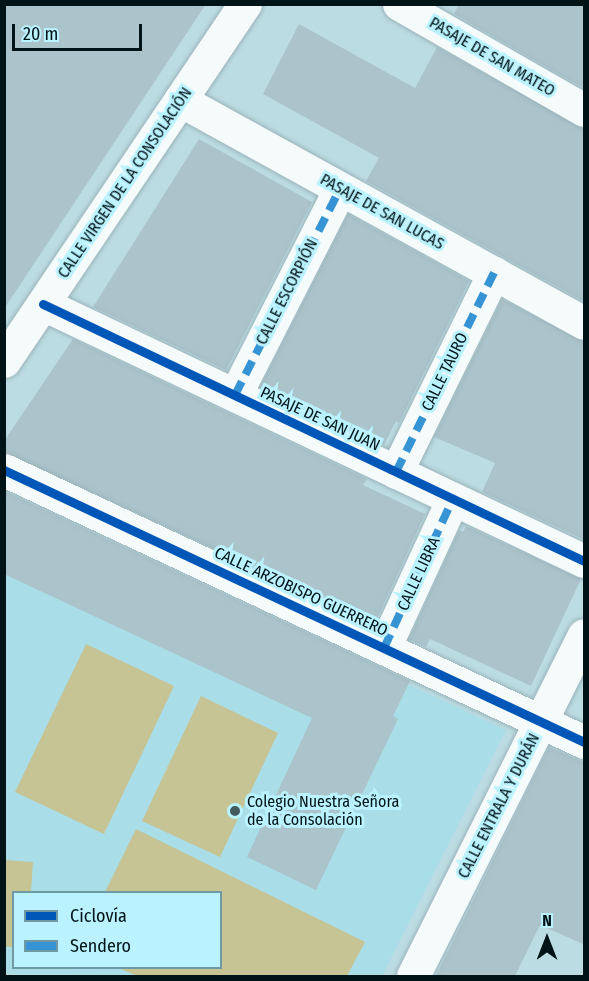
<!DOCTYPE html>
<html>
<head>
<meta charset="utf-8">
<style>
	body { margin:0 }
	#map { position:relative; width:589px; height:981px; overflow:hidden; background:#bcdce3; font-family:"Fira Sans Condensed",sans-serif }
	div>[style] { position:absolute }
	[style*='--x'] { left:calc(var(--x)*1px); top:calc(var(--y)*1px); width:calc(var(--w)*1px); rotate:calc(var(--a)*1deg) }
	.built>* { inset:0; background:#a9dde7 }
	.green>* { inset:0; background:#c6c495 }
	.building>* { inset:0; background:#abc3ca }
	.roads { filter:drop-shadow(0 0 2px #9ab3b9) drop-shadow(0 0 2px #9ab3b9) }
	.minor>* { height:33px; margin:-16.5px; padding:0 16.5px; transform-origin:16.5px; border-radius:16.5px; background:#f5fafb }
	.tertiary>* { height:33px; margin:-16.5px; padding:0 16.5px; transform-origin:16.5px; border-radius:16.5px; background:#f5fafb }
	.secondary>* { height:33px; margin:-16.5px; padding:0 16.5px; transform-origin:16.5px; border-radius:16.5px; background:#f5fafb }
	.quiet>* { height:8px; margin-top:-4px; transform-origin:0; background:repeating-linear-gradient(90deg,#3693d4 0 15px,transparent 0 23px) }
	.cycleway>* { height:9px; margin:-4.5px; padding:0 4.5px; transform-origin:4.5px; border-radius:4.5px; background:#0057b8 }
	.dots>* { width:16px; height:16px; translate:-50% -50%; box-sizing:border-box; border:3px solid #baf3ff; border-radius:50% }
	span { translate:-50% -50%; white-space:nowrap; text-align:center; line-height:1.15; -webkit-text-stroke:6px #baf3ff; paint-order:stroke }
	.street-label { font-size:16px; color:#001418 }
	.poi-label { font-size:16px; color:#001418 }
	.left { translate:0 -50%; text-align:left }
	.frame { position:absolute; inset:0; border:6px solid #001418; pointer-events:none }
	.legend { position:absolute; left:12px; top:891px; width:210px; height:78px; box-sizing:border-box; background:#baf3ff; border:2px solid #709aa3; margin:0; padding:8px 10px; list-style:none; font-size:18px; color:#001418 }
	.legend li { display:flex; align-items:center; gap:12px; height:30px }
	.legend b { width:30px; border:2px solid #709aa3 }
	.north { position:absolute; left:517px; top:909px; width:60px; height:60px; -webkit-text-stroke:4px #baf3ff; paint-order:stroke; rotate:0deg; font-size:16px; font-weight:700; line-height:24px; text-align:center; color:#001418 }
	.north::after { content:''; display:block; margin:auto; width:21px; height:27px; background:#001418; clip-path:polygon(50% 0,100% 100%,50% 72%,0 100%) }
	.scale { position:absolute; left:12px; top:24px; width:130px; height:27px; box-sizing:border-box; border:3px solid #001418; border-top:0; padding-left:8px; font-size:18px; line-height:21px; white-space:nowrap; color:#001418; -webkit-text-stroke:4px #baf3ff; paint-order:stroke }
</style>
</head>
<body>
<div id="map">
	<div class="built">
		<i style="clip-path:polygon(evenodd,5px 497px,506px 730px,382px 976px,5px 974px,5px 497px,14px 892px,220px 892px,220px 968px,14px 968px,14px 892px)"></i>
	</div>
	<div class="green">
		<i style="clip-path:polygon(86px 644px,174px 686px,104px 834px,15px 792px)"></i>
		<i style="clip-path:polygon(201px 696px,278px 733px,220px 857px,142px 821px)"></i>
		<i style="clip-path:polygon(136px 829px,365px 942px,347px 976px,137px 976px,119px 968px,220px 968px,220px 892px,105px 892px)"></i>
		<i style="clip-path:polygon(4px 860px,33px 862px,31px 892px,14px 892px,13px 947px,5px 947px)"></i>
	</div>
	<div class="building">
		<i style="clip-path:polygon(4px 4px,206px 4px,4px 309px)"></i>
		<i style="clip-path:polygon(459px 4px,585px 4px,585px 89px,454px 14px)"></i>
		<i style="clip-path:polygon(299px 24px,415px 88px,437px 47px,585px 129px,585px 302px,366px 181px,379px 158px,263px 94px)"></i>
		<i style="clip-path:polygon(199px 139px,312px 202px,226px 370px,93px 307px)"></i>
		<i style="clip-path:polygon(348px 214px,469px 281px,399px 423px,396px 421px,384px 445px,260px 387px)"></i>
		<i style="clip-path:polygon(502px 299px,585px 342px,585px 540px,482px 492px,495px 463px,434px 437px)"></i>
		<i style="clip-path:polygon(73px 339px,367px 479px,363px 485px,425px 514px,375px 623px,4px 452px,4px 441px)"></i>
		<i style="clip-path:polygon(4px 491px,410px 681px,393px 716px,398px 719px,316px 890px,247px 857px,312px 718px,4px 574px)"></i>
		<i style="clip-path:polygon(466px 526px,581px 579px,531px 686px,430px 639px,426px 647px,409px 639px,459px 530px,463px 532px)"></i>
		<i style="clip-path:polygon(549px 747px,585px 763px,585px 945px,540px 925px,515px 976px,436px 976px)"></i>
	</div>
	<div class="roads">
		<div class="minor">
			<i style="--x:399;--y:4;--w:213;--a:29.8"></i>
			<i style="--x:180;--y:100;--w:461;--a:28.9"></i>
			<i style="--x:43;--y:304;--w:599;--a:25.41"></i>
			<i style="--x:235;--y:395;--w:231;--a:-63"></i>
			<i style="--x:396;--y:472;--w:222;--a:-63.8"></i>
			<i style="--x:384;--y:648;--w:164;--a:-65.2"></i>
			<i style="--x:413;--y:976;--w:381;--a:-63.4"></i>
		</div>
		<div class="tertiary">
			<i style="--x:4;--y:470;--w:641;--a:25.12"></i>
		</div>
		<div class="secondary">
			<i style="--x:4;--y:361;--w:431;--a:-56"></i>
		</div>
	</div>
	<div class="quiet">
		<i style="--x:235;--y:395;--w:231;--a:-63"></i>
		<i style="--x:396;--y:472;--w:222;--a:-63.8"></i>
		<i style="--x:384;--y:648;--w:164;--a:-65.2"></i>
	</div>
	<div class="cycleway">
		<i style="--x:43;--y:304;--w:599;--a:25.41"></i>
		<i style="--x:4;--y:470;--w:641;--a:25.12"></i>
	</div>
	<div class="dots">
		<i style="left:235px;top:811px;background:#425a5f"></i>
	</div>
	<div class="street-label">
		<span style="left:492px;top:57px;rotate:30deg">PASAJE DE SAN MATEO</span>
		<span style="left:125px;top:183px;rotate:-56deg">CALLE VIRGEN DE LA CONSOLACIÓN</span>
		<span style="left:382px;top:212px;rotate:29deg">PASAJE DE SAN LUCAS</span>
		<span style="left:287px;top:292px;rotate:-63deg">CALLE ESCORPIÓN</span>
		<span style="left:445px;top:372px;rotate:-64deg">CALLE TAURO</span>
		<span style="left:320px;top:419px;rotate:25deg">PASAJE DE SAN JUAN</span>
		<span style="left:419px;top:574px;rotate:-65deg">CALLE LIBRA</span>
		<span style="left:301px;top:592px;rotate:25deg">CALLE ARZOBISPO GUERRERO</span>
		<span style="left:499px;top:806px;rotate:-63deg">CALLE ENTRALA Y DURÁN</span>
	</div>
	<div class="poi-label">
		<span class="left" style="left:247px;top:811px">Colegio Nuestra Señora<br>de la Consolación</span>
	</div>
	<div class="frame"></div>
	<ul class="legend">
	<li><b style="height:8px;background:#0057b8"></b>Ciclovía</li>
	<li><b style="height:8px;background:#3693d4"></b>Sendero</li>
	</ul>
	<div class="north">N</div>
	<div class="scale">20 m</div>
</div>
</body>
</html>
